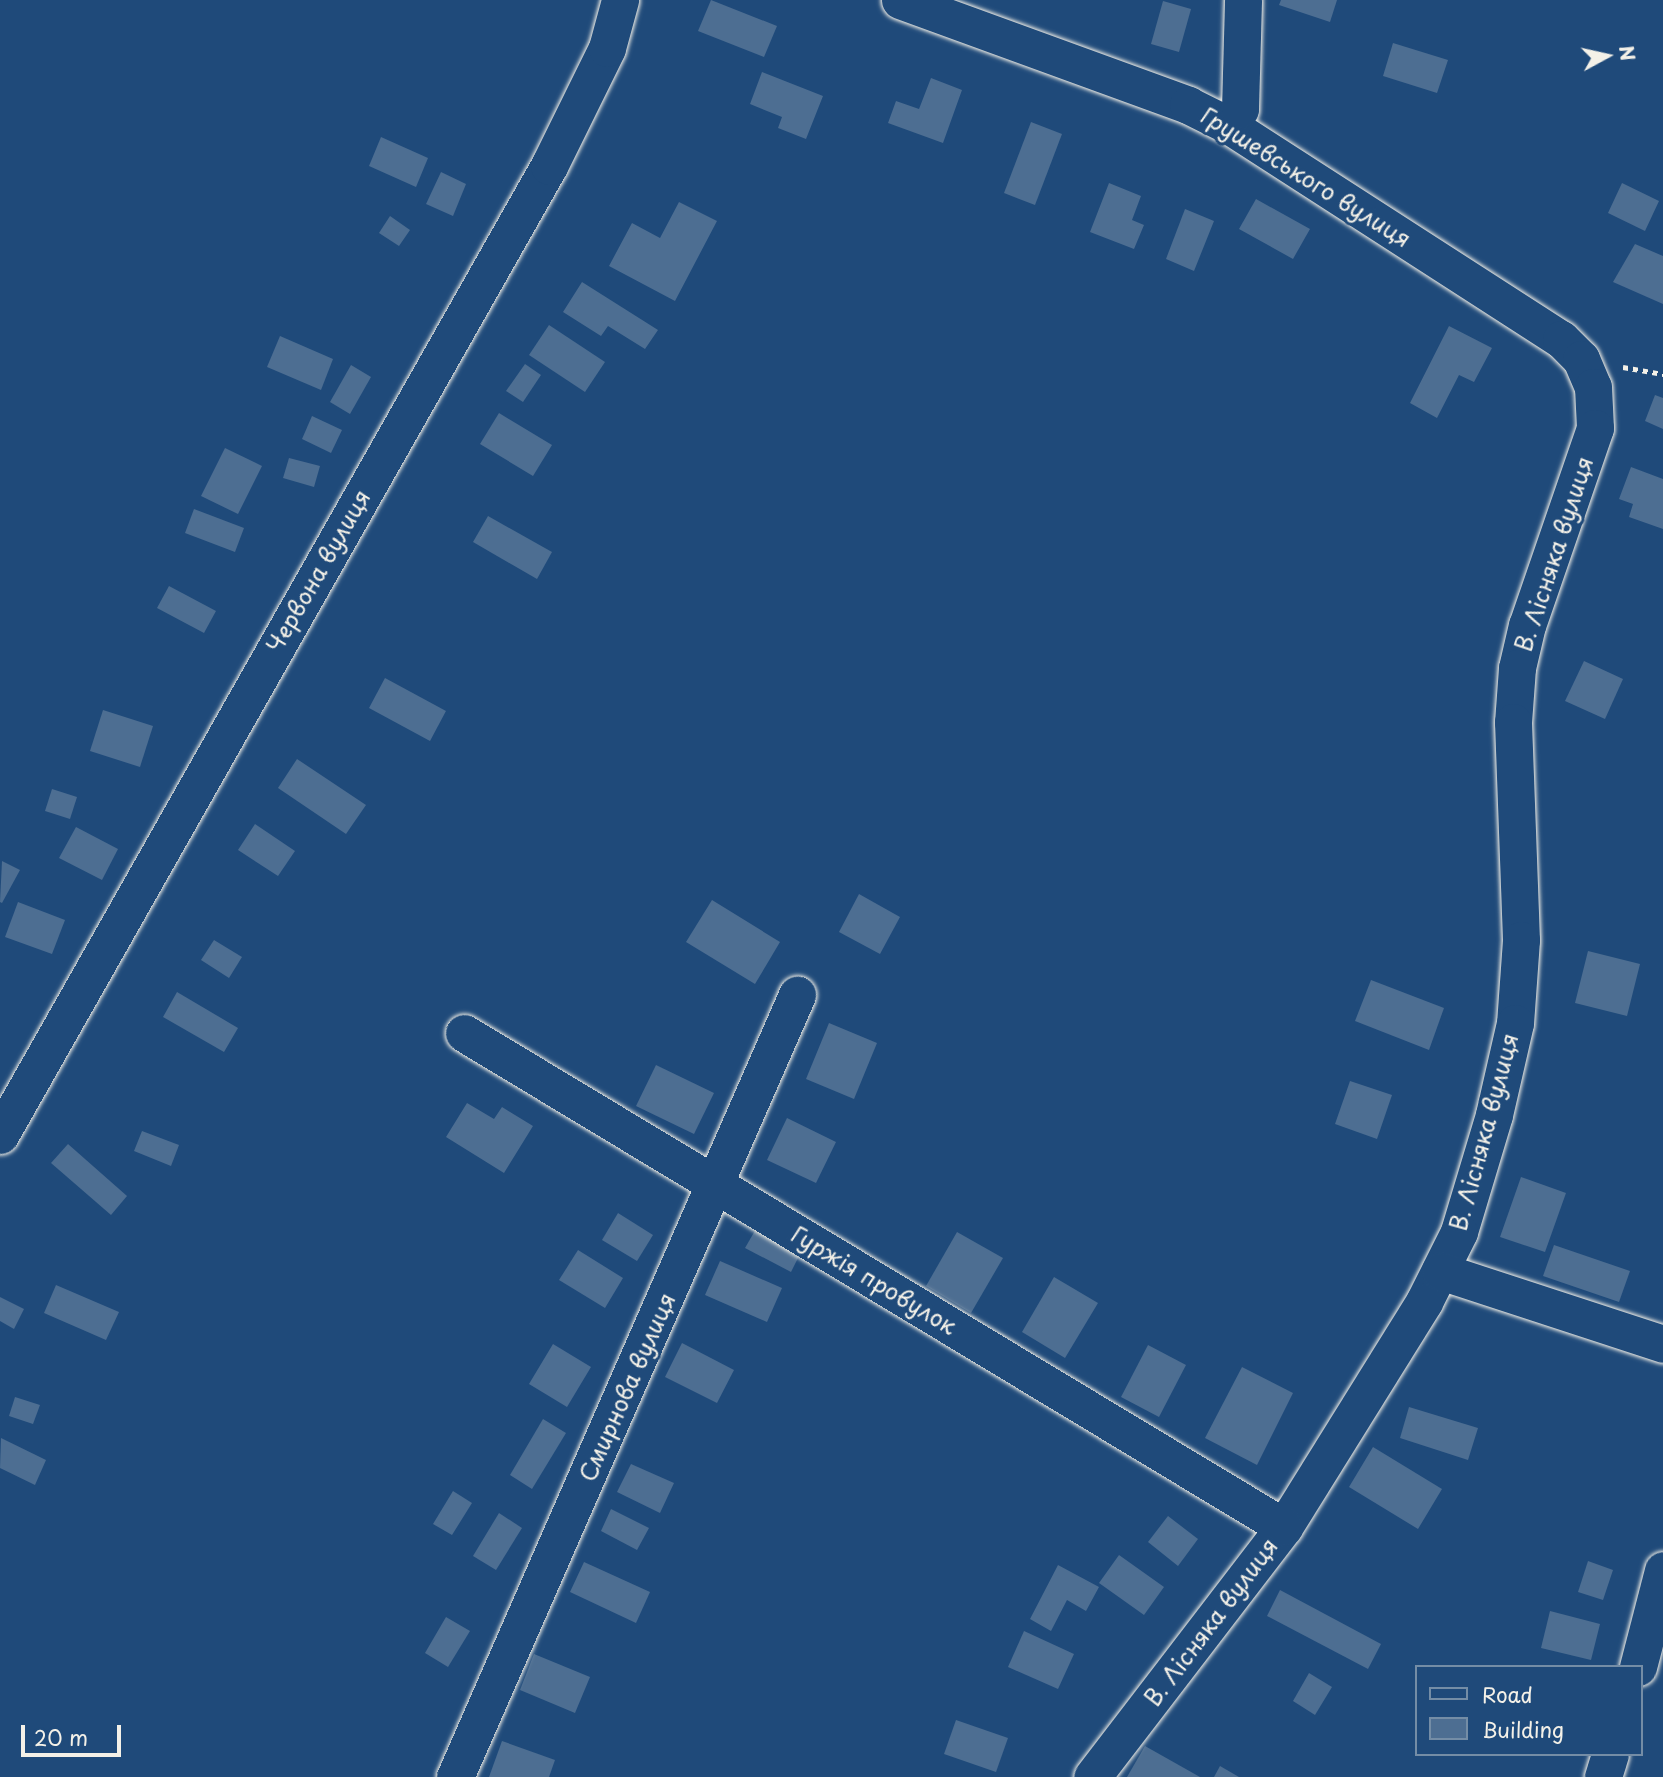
<!DOCTYPE html>
<html>
<head>
<meta charset="utf-8">
<style>
	body { margin:0 }
	#map { position:relative; width:1663px; height:1777px; overflow:hidden; background:#1f4a7a; font-family:"Playpen Sans",sans-serif }
	div>[style] { position:absolute }
	[style*='--x'] { left:calc(var(--x)*1px); top:calc(var(--y)*1px); width:calc(var(--w)*1px); rotate:calc(var(--a)*1deg) }
	.building>* { inset:0; background:#4d6e92 }
	.path>* { height:4.5px; margin-top:-2.25px; transform-origin:0; background:repeating-linear-gradient(90deg,#f4f1e8 0 5px,transparent 0 10px) }
	.roads { filter:drop-shadow(0 0 2px #f4f1e8) drop-shadow(0 0 2px #f4f1e8) }
	.street>* { height:37px; margin:-18.5px; padding:0 18.5px; transform-origin:18.5px; border-radius:18.5px; background:#1f4a7a }
	span { translate:-50% -50%; white-space:nowrap; text-align:center; line-height:1.15; -webkit-text-stroke:6px #1f4a7a; paint-order:stroke }
	.street-label { font-size:23px; color:#f4f1e8 }
	.legend { position:absolute; left:1415px; top:1665px; width:228px; height:91px; box-sizing:border-box; background:#1f4a7a; border:2px solid #748da6; margin:0; padding:9px 12px; list-style:none; font-size:21px; color:#f4f1e8 }
	.legend li { display:flex; align-items:center; gap:14px; height:35px }
	.legend b { width:35px; border:2px solid #748da6 }
	.north { position:absolute; left:1572px; top:21px; width:70px; height:70px; -webkit-text-stroke:5px #1f4a7a; paint-order:stroke; rotate:82deg; font-size:19px; font-weight:700; line-height:28px; text-align:center; color:#f4f1e8 }
	.north::after { content:''; display:block; margin:auto; width:24px; height:32px; background:#f4f1e8; clip-path:polygon(50% 0,100% 100%,50% 72%,0 100%) }
	.scale { position:absolute; left:21px; top:1725px; width:100px; height:32px; box-sizing:border-box; border:4px solid #f4f1e8; border-top:0; padding-left:9px; font-size:21px; line-height:24px; white-space:nowrap; color:#f4f1e8; -webkit-text-stroke:5px #1f4a7a; paint-order:stroke }
</style>
</head>
<body>
<div id="map">
	<div class="building">
		<i style="clip-path:polygon(711px 0,777px 26px,764px 57px,698px 31px)"></i>
		<i style="clip-path:polygon(1281px 0,1337px 0,1330px 22px,1279px 5px)"></i>
		<i style="clip-path:polygon(1163px 1px,1191px 9px,1179px 52px,1151px 44px)"></i>
		<i style="clip-path:polygon(1393px 43px,1448px 60px,1437px 93px,1383px 76px)"></i>
		<i style="clip-path:polygon(762px 72px,823px 96px,806px 139px,778px 128px,782px 117px,750px 104px)"></i>
		<i style="clip-path:polygon(931px 78px,962px 90px,943px 143px,888px 123px,896px 101px,919px 109px)"></i>
		<i style="clip-path:polygon(1031px 122px,1062px 134px,1035px 205px,1004px 193px)"></i>
		<i style="clip-path:polygon(381px 137px,428px 158px,416px 187px,369px 166px)"></i>
		<i style="clip-path:polygon(441px 172px,466px 184px,453px 216px,426px 204px)"></i>
		<i style="clip-path:polygon(1109px 183px,1141px 196px,1132px 220px,1144px 225px,1134px 249px,1090px 232px)"></i>
		<i style="clip-path:polygon(1622px 183px,1659px 201px,1645px 231px,1608px 213px)"></i>
		<i style="clip-path:polygon(1256px 199px,1310px 229px,1293px 259px,1239px 229px)"></i>
		<i style="clip-path:polygon(679px 202px,717px 221px,675px 301px,609px 266px,632px 223px,660px 238px)"></i>
		<i style="clip-path:polygon(1185px 209px,1214px 221px,1194px 271px,1166px 259px)"></i>
		<i style="clip-path:polygon(390px 216px,410px 230px,399px 246px,379px 233px)"></i>
		<i style="clip-path:polygon(1635px 244px,1663px 256px,1663px 304px,1613px 282px)"></i>
		<i style="clip-path:polygon(582px 282px,658px 330px,645px 349px,608px 326px,601px 336px,563px 312px)"></i>
		<i style="clip-path:polygon(549px 325px,605px 362px,585px 392px,529px 355px)"></i>
		<i style="clip-path:polygon(1449px 326px,1492px 348px,1474px 382px,1459px 375px,1437px 418px,1410px 403px)"></i>
		<i style="clip-path:polygon(280px 336px,333px 359px,321px 390px,267px 367px)"></i>
		<i style="clip-path:polygon(525px 364px,541px 375px,523px 402px,506px 391px)"></i>
		<i style="clip-path:polygon(351px 365px,371px 377px,350px 414px,330px 402px)"></i>
		<i style="clip-path:polygon(1655px 395px,1663px 398px,1663px 429px,1645px 421px)"></i>
		<i style="clip-path:polygon(499px 413px,552px 445px,533px 476px,480px 444px)"></i>
		<i style="clip-path:polygon(312px 416px,342px 430px,331px 453px,302px 439px)"></i>
		<i style="clip-path:polygon(225px 448px,262px 466px,238px 514px,201px 496px)"></i>
		<i style="clip-path:polygon(289px 458px,320px 466px,314px 487px,283px 478px)"></i>
		<i style="clip-path:polygon(1631px 467px,1663px 479px,1663px 529px,1629px 517px,1633px 504px,1619px 499px)"></i>
		<i style="clip-path:polygon(194px 509px,244px 528px,235px 552px,185px 533px)"></i>
		<i style="clip-path:polygon(488px 516px,552px 552px,537px 579px,473px 542px)"></i>
		<i style="clip-path:polygon(169px 586px,216px 611px,204px 633px,157px 608px)"></i>
		<i style="clip-path:polygon(1584px 661px,1623px 679px,1605px 719px,1565px 701px)"></i>
		<i style="clip-path:polygon(385px 678px,446px 711px,430px 741px,369px 708px)"></i>
		<i style="clip-path:polygon(103px 710px,153px 726px,140px 767px,90px 751px)"></i>
		<i style="clip-path:polygon(297px 759px,366px 805px,346px 834px,278px 788px)"></i>
		<i style="clip-path:polygon(52px 789px,77px 797px,70px 819px,45px 811px)"></i>
		<i style="clip-path:polygon(255px 824px,295px 851px,278px 876px,238px 850px)"></i>
		<i style="clip-path:polygon(76px 827px,118px 849px,102px 880px,59px 858px)"></i>
		<i style="clip-path:polygon(2px 861px,20px 870px,2px 903px,0 902px)"></i>
		<i style="clip-path:polygon(859px 894px,900px 917px,880px 954px,839px 932px)"></i>
		<i style="clip-path:polygon(712px 900px,780px 942px,755px 984px,686px 942px)"></i>
		<i style="clip-path:polygon(18px 902px,65px 920px,52px 954px,5px 937px)"></i>
		<i style="clip-path:polygon(214px 940px,242px 957px,229px 978px,201px 960px)"></i>
		<i style="clip-path:polygon(1588px 951px,1640px 964px,1627px 1016px,1575px 1003px)"></i>
		<i style="clip-path:polygon(1371px 980px,1444px 1008px,1429px 1050px,1355px 1021px)"></i>
		<i style="clip-path:polygon(177px 992px,238px 1028px,224px 1052px,163px 1017px)"></i>
		<i style="clip-path:polygon(829px 1023px,877px 1043px,854px 1099px,806px 1079px)"></i>
		<i style="clip-path:polygon(656px 1065px,714px 1093px,694px 1134px,636px 1106px)"></i>
		<i style="clip-path:polygon(1350px 1081px,1392px 1095px,1377px 1139px,1335px 1124px)"></i>
		<i style="clip-path:polygon(467px 1103px,494px 1119px,502px 1107px,533px 1126px,504px 1173px,446px 1137px)"></i>
		<i style="clip-path:polygon(787px 1118px,836px 1142px,816px 1183px,767px 1160px)"></i>
		<i style="clip-path:polygon(142px 1131px,179px 1145px,171px 1166px,134px 1151px)"></i>
		<i style="clip-path:polygon(68px 1144px,127px 1196px,111px 1215px,51px 1163px)"></i>
		<i style="clip-path:polygon(1521px 1177px,1566px 1193px,1545px 1252px,1500px 1237px)"></i>
		<i style="clip-path:polygon(618px 1213px,653px 1235px,637px 1261px,602px 1240px)"></i>
		<i style="clip-path:polygon(760px 1222px,804px 1246px,791px 1272px,745px 1248px)"></i>
		<i style="clip-path:polygon(957px 1232px,1003px 1258px,971px 1313px,926px 1286px)"></i>
		<i style="clip-path:polygon(1554px 1245px,1630px 1271px,1619px 1302px,1543px 1276px)"></i>
		<i style="clip-path:polygon(578px 1250px,623px 1278px,605px 1308px,559px 1280px)"></i>
		<i style="clip-path:polygon(720px 1261px,782px 1288px,767px 1322px,705px 1295px)"></i>
		<i style="clip-path:polygon(1054px 1277px,1098px 1303px,1065px 1358px,1022px 1332px)"></i>
		<i style="clip-path:polygon(56px 1285px,119px 1312px,106px 1340px,44px 1313px)"></i>
		<i style="clip-path:polygon(0 1297px,24px 1309px,14px 1329px,0 1321px)"></i>
		<i style="clip-path:polygon(682px 1343px,734px 1370px,717px 1403px,665px 1377px)"></i>
		<i style="clip-path:polygon(553px 1344px,591px 1367px,567px 1407px,529px 1384px)"></i>
		<i style="clip-path:polygon(1148px 1345px,1186px 1365px,1159px 1417px,1121px 1397px)"></i>
		<i style="clip-path:polygon(1242px 1367px,1293px 1393px,1257px 1465px,1205px 1438px)"></i>
		<i style="clip-path:polygon(15px 1397px,40px 1405px,33px 1424px,9px 1416px)"></i>
		<i style="clip-path:polygon(1409px 1407px,1478px 1428px,1468px 1460px,1400px 1438px)"></i>
		<i style="clip-path:polygon(543px 1419px,566px 1433px,532px 1489px,510px 1475px)"></i>
		<i style="clip-path:polygon(1px 1438px,46px 1460px,35px 1485px,0 1468px)"></i>
		<i style="clip-path:polygon(1373px 1447px,1442px 1489px,1418px 1529px,1349px 1487px)"></i>
		<i style="clip-path:polygon(631px 1464px,674px 1483px,660px 1513px,617px 1492px)"></i>
		<i style="clip-path:polygon(453px 1491px,472px 1503px,452px 1535px,433px 1524px)"></i>
		<i style="clip-path:polygon(611px 1509px,649px 1528px,637px 1550px,601px 1531px)"></i>
		<i style="clip-path:polygon(499px 1513px,522px 1528px,496px 1570px,473px 1556px)"></i>
		<i style="clip-path:polygon(1168px 1516px,1198px 1539px,1178px 1566px,1148px 1542px)"></i>
		<i style="clip-path:polygon(1119px 1555px,1164px 1587px,1144px 1615px,1099px 1583px)"></i>
		<i style="clip-path:polygon(1588px 1561px,1613px 1570px,1603px 1600px,1578px 1592px)"></i>
		<i style="clip-path:polygon(584px 1562px,650px 1592px,636px 1623px,570px 1592px)"></i>
		<i style="clip-path:polygon(1058px 1565px,1099px 1587px,1086px 1611px,1067px 1600px,1051px 1631px,1030px 1619px)"></i>
		<i style="clip-path:polygon(1280px 1590px,1381px 1644px,1368px 1669px,1267px 1616px)"></i>
		<i style="clip-path:polygon(1550px 1611px,1600px 1624px,1591px 1660px,1541px 1648px)"></i>
		<i style="clip-path:polygon(446px 1617px,470px 1631px,448px 1667px,425px 1653px)"></i>
		<i style="clip-path:polygon(1024px 1631px,1074px 1654px,1058px 1689px,1008px 1667px)"></i>
		<i style="clip-path:polygon(534px 1654px,590px 1677px,575px 1713px,520px 1690px)"></i>
		<i style="clip-path:polygon(1309px 1673px,1332px 1687px,1315px 1715px,1293px 1701px)"></i>
		<i style="clip-path:polygon(956px 1720px,1008px 1738px,996px 1772px,944px 1754px)"></i>
		<i style="clip-path:polygon(502px 1741px,555px 1760px,549px 1777px,489px 1777px)"></i>
		<i style="clip-path:polygon(1145px 1746px,1200px 1777px,1127px 1777px)"></i>
		<i style="clip-path:polygon(1220px 1766px,1239px 1777px,1214px 1777px)"></i>
	</div>
	<div class="path">
		<i style="--x:1623;--y:367;--w:41;--a:9.9"></i>
	</div>
	<div class="roads">
		<div class="street">
			<i style="--x:900;--y:0;--w:307;--a:20"></i>
			<i style="--x:1188;--y:105;--w:47;--a:26.6"></i>
			<i style="--x:1230;--y:126;--w:394;--a:32.8"></i>
			<i style="--x:1561;--y:339;--w:28;--a:45"></i>
			<i style="--x:1581;--y:359;--w:30;--a:67"></i>
			<i style="--x:1593;--y:387;--w:41;--a:87.2"></i>
			<i style="--x:1595;--y:428;--w:208;--a:109"></i>
			<i style="--x:1527;--y:625;--w:44;--a:103.1"></i>
			<i style="--x:1517;--y:668;--w:54;--a:94.2"></i>
			<i style="--x:1513;--y:722;--w:218;--a:87.9"></i>
			<i style="--x:1521;--y:940;--w:83;--a:94.1"></i>
			<i style="--x:1515;--y:1023;--w:94;--a:102.9"></i>
			<i style="--x:1494;--y:1115;--w:122;--a:106.7"></i>
			<i style="--x:1459;--y:1232;--w:78;--a:116.6"></i>
			<i style="--x:1424;--y:1302;--w:265;--a:121.9"></i>
			<i style="--x:1284;--y:1527;--w:315;--a:127.5"></i>
			<i style="--x:1230;--y:126;--w:20;--a:-60"></i>
			<i style="--x:1240;--y:109;--w:109;--a:-88.4"></i>
			<i style="--x:464;--y:1033;--w:957;--a:31.07"></i>
			<i style="--x:0;--y:1135;--w:1114;--a:-60.47"></i>
			<i style="--x:549;--y:166;--w:131;--a:-63.8"></i>
			<i style="--x:607;--y:48;--w:50;--a:-74.8"></i>
			<i style="--x:1440;--y:1271;--w:235;--a:18.1"></i>
			<i style="--x:1638;--y:1667;--w:100;--a:-75.5"></i>
			<i style="--x:455;--y:1777;--w:854;--a:-66.38"></i>
			<i style="--x:1603;--y:1777;--w:24;--a:-73"></i>
		</div>
	</div>
	<div class="street-label">
		<span style="left:1306px;top:177px;rotate:32deg">Грушевського вулиця</span>
		<span style="left:1554px;top:554px;rotate:-72deg">В. Лісняка вулиця</span>
		<span style="left:318px;top:571px;rotate:-60deg">Червона вулиця</span>
		<span style="left:1484px;top:1132px;rotate:-75deg">В. Лісняка вулиця</span>
		<span style="left:874px;top:1280px;rotate:31deg">Гуржія провулок</span>
		<span style="left:627px;top:1387px;rotate:-66deg">Смирнова вулиця</span>
		<span style="left:1211px;top:1622px;rotate:-53deg">В. Лісняка вулиця</span>
	</div>
	<ul class="legend">
	<li><b style="height:9px;background:#1f4a7a"></b>Road</li>
	<li><b style="height:19px;background:#4d6e92"></b>Building</li>
	</ul>
	<div class="north">N</div>
	<div class="scale">20 m</div>
</div>
</body>
</html>
